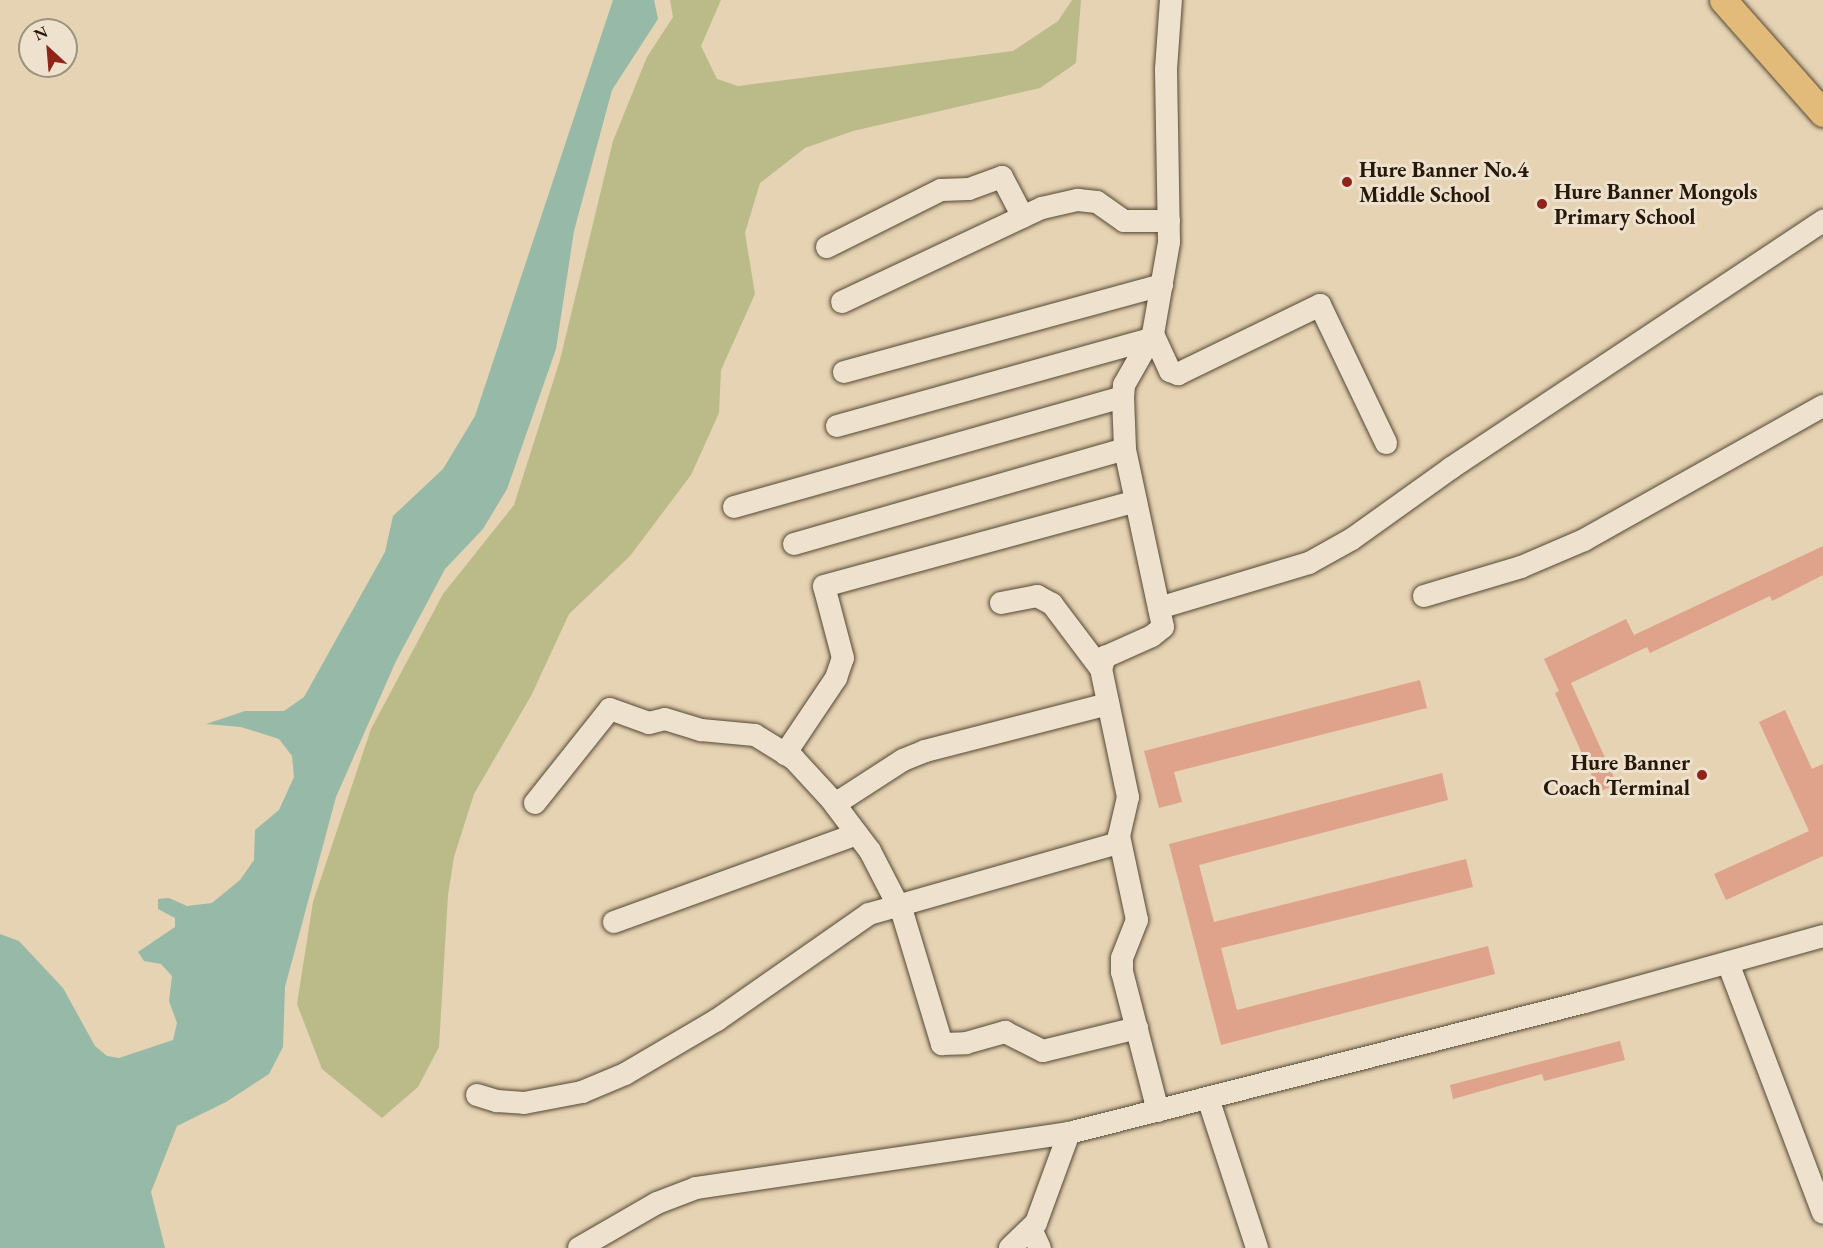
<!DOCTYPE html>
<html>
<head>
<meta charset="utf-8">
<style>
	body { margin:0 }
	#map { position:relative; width:1823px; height:1248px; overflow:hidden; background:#e5d3b3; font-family:"EB Garamond",serif }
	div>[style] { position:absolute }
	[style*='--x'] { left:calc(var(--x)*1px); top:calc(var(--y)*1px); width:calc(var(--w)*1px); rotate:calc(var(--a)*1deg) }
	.green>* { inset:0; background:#babb89 }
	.water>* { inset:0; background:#96b9a8 }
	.building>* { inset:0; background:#dea38a }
	.roads { filter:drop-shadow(0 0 2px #564834) drop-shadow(0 0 2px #564834) }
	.minor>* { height:22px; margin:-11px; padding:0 11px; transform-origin:11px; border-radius:11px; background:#eee2ce }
	.major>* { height:27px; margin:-13.5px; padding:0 13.5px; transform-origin:13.5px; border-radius:13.5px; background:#e2ba7a }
	.dots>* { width:16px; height:16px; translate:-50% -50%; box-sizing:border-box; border:3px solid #eee2ce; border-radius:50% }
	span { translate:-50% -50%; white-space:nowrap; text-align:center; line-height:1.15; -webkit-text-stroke:6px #eee2ce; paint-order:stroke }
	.poi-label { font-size:22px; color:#271909; font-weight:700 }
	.left { translate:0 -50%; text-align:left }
	.right { translate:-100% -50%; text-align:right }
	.north { position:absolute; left:18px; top:18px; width:60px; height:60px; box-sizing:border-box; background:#eee2ce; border:2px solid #9e927f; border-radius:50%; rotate:334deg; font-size:16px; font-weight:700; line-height:24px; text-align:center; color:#271909 }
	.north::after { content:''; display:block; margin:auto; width:21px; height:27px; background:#8f2418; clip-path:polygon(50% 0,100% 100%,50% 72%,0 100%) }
</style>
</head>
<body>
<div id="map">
	<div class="green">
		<i style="clip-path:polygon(670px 0,721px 0,701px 46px,717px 79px,738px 86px,1013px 51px,1058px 21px,1072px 0,1081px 0,1076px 63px,1040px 88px,853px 131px,805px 148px,760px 183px,745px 233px,755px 294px,721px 370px,719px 413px,691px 475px,630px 556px,569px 614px,532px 694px,474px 794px,454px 857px,448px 895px,439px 1047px,418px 1087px,382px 1118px,322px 1069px,297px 1004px,313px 902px,371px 729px,443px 594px,514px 505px,560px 360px,613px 141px,647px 57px,673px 17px)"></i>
	</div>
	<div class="water">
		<i style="clip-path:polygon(613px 0,654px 0,658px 19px,612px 90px,574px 231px,556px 349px,507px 489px,483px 529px,445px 569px,396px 661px,336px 797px,285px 987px,283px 1047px,269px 1074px,226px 1102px,177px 1126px,151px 1192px,165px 1248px,0 1248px,0 934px,19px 941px,63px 988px,95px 1046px,107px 1056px,119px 1058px,173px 1040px,177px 1023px,169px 1001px,172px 976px,161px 964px,144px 961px,138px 952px,175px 927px,175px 918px,158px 909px,158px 899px,169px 898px,187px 906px,212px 903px,240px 880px,254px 860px,255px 830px,279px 810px,294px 777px,292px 756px,279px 739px,241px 727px,206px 724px,245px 711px,284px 711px,304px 697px,385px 552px,393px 516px,443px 469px,475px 416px)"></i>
	</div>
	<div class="building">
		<i style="clip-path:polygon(1823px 546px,1823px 575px,1772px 601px,1770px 596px,1650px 653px,1647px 647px,1571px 683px,1617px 784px,1599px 792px,1555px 693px,1559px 691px,1544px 659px,1626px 619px,1634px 635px)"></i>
		<i style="clip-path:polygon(1420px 680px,1427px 708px,1174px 772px,1182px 802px,1159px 808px,1144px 751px)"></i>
		<i style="clip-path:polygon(1785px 710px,1812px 769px,1823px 764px,1823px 856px,1726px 900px,1714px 874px,1809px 831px,1759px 722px)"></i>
		<i style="clip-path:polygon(1442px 773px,1448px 800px,1199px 865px,1214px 922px,1466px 859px,1473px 887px,1221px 948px,1237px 1010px,1488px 946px,1495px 974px,1221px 1045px,1169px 844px)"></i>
		<i style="clip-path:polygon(1620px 1041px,1625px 1060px,1544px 1081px,1542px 1074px,1453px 1099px,1450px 1085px)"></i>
	</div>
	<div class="roads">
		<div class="minor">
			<i style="--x:827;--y:247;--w:127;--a:-26.6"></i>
			<i style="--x:941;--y:190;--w:28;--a:-2"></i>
			<i style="--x:969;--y:189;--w:35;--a:-20"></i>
			<i style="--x:1002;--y:177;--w:45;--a:62.3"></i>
			<i style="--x:842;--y:302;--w:221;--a:-25.2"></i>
			<i style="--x:1042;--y:208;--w:37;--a:-13"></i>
			<i style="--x:1078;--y:200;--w:19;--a:6"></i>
			<i style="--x:1097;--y:202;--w:33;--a:35"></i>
			<i style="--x:1124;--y:221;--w:45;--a:0"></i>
			<i style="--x:1153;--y:334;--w:41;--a:65.3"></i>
			<i style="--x:1170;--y:371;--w:9;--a:21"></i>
			<i style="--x:1178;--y:374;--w:158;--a:-25.9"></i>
			<i style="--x:1320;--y:305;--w:153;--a:64.4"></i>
			<i style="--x:844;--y:372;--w:330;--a:-15.3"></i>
			<i style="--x:837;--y:426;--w:325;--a:-15.5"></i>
			<i style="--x:734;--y:507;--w:404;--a:-15.8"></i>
			<i style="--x:794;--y:544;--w:344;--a:-16"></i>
			<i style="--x:1424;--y:596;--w:101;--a:-16.6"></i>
			<i style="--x:1521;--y:567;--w:69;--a:-23.2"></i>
			<i style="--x:1584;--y:540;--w:274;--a:-29.3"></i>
			<i style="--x:1001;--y:603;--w:37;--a:-11"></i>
			<i style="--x:1037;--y:596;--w:17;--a:28"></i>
			<i style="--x:1052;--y:604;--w:81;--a:53"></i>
			<i style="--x:1159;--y:608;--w:157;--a:-16.7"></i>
			<i style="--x:1309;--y:563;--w:49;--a:-29.2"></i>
			<i style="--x:1352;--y:539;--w:122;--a:-35.6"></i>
			<i style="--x:1451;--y:468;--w:447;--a:-33.6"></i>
			<i style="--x:785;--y:754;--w:92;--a:-56.1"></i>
			<i style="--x:836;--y:678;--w:21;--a:-71"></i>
			<i style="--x:843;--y:658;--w:74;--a:-104.8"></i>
			<i style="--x:824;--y:586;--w:323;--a:-15.2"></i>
			<i style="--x:535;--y:803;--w:120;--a:-51.4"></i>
			<i style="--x:610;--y:709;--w:41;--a:19.7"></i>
			<i style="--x:649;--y:723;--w:16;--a:-14"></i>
			<i style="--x:665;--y:719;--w:38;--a:17"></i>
			<i style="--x:701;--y:730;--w:54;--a:5.3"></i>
			<i style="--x:755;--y:735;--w:46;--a:31.6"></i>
			<i style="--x:794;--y:759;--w:53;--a:47.3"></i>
			<i style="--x:830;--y:798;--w:66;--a:53"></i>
			<i style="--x:870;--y:851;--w:72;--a:62.7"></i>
			<i style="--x:903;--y:915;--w:135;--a:73.2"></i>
			<i style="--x:942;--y:1044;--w:24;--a:-2"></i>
			<i style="--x:966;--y:1043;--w:41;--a:-15.8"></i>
			<i style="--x:1005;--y:1032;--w:42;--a:26.6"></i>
			<i style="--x:1043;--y:1051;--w:97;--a:-13.7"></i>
			<i style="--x:835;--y:804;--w:81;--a:-32.9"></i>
			<i style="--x:903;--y:760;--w:24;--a:-22"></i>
			<i style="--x:925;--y:751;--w:189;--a:-14.4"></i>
			<i style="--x:614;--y:922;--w:258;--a:-19.9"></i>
			<i style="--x:1728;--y:963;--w:267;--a:69.2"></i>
			<i style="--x:477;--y:1095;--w:21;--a:17"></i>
			<i style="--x:497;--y:1101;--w:27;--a:4"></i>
			<i style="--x:524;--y:1103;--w:59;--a:-10.7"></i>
			<i style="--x:582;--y:1092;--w:47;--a:-22.7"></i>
			<i style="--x:625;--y:1074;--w:107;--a:-30.4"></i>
			<i style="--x:717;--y:1020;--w:185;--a:-34.9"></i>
			<i style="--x:869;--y:914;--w:260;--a:-15.9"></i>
			<i style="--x:1208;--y:1098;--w:158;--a:71.9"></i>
			<i style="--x:1158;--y:1111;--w:144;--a:-104.5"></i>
			<i style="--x:1122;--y:972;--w:14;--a:-90"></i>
			<i style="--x:1122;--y:958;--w:41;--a:-68.5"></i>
			<i style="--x:1137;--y:920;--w:86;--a:-102.1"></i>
			<i style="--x:1119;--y:836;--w:40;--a:-77"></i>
			<i style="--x:1128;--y:797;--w:131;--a:-101.9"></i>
			<i style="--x:1101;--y:669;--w:13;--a:-72"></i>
			<i style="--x:1105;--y:657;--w:51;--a:-24.1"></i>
			<i style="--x:1152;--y:636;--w:14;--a:-39"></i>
			<i style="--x:1163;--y:627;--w:182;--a:-102.1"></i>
			<i style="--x:1125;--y:449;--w:52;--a:-92.2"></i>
			<i style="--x:1123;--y:397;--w:12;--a:-85"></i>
			<i style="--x:1124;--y:385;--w:59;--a:-60.4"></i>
			<i style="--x:1153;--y:334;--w:93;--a:-80.1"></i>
			<i style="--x:1169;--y:242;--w:173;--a:-91"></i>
			<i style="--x:1166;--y:69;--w:69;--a:-85.9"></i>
			<i style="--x:1031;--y:1229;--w:21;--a:65"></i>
			<i style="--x:579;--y:1248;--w:90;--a:-30"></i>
			<i style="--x:657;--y:1203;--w:42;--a:-21"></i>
			<i style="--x:696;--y:1188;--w:377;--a:-8.4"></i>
			<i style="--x:1069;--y:1133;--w:532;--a:-14.25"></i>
			<i style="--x:1585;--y:1002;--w:247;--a:-15.5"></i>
			<i style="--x:1010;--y:1248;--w:36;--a:-44"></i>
			<i style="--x:1036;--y:1223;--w:96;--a:-69.9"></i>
		</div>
		<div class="major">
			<i style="--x:1723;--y:0;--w:151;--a:48.5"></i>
		</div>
	</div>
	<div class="dots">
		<i style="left:1347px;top:182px;background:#8f2418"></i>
		<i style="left:1542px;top:204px;background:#8f2418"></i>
		<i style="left:1702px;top:775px;background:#8f2418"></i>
	</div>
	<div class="poi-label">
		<span class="left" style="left:1359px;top:182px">Hure Banner No.4<br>Middle School</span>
		<span class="left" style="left:1554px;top:204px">Hure Banner Mongols<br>Primary School</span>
		<span class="right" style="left:1690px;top:775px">Hure Banner<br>Coach Terminal</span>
	</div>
	<div class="north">N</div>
</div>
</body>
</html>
